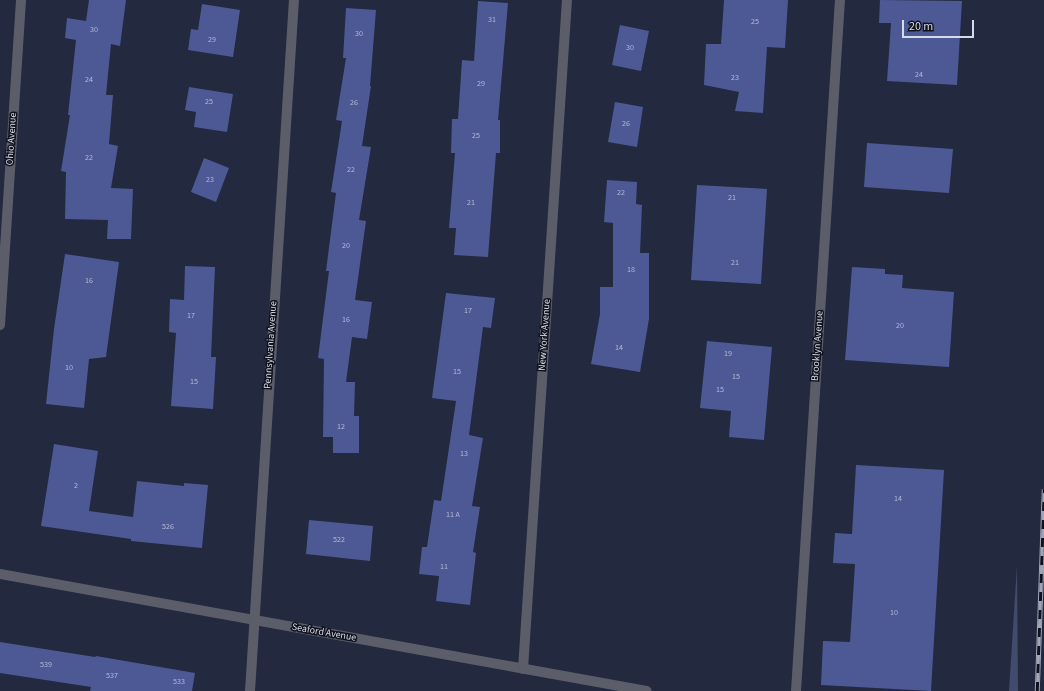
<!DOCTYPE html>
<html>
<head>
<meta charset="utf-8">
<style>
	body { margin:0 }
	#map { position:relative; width:1044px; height:691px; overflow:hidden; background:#23293f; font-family:"Source Sans 3",sans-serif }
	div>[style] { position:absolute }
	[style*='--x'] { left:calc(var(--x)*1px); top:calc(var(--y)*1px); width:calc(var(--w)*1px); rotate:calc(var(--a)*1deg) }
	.green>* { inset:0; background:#424b6e }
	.building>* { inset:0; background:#4c5995 }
	.minor>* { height:10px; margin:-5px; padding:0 5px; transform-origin:5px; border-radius:5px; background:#5b5e69 }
	.rail>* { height:4.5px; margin-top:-2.25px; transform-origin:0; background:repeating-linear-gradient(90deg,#10121c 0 9px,#a0a6b7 0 18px); box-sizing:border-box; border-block:1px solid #a0a6b7 }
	span { translate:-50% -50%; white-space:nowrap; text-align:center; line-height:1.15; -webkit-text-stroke:3px #10121c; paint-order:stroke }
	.number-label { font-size:8px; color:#b4bad5 }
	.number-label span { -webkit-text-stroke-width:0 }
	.street-label { font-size:10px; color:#d6dbea }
	.scale { position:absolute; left:902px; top:20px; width:72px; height:18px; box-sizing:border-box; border:2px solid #d6dbea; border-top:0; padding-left:5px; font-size:12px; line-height:14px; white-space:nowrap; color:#d6dbea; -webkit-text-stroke:3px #10121c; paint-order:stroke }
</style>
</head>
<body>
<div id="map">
	<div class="green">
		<i style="clip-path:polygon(1017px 565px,1018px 691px,1009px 691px)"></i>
	</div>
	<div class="building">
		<i style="clip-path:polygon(89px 0,126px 0,120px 46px,111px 44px,106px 95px,113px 95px,109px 144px,118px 146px,111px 188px,133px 189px,131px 239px,107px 239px,108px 220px,65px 219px,66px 172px,61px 171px,70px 115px,68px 115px,76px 40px,65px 38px,67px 18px,86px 21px)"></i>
		<i style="clip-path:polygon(724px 0,788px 0,785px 48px,767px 47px,763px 113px,735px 111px,739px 92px,704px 85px,706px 44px,721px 44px)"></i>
		<i style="clip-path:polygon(880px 0,962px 1px,957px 85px,887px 81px,891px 23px,879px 23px)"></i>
		<i style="clip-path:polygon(478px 1px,508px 3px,498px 120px,500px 120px,500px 153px,496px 153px,488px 257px,454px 255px,456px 228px,449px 228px,455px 153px,451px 153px,452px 119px,458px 119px,462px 60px,474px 61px)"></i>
		<i style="clip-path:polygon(202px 4px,240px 10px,233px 57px,188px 50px,191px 29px,198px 30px)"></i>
		<i style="clip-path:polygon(346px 8px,376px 10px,370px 86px,371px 86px,362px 146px,371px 147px,359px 220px,366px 221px,355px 300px,372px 302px,367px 339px,352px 337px,346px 382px,355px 382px,354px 416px,359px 416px,359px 453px,333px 453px,333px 437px,323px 437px,324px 359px,318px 358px,329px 271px,326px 271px,336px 193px,331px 192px,342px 121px,336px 120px,346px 58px,343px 58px)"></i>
		<i style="clip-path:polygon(620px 25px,649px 31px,641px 71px,612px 65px)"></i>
		<i style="clip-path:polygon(189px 87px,233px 94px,227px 132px,194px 127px,196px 112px,185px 110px)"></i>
		<i style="clip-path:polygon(615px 102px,643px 107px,637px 147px,608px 142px)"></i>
		<i style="clip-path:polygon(867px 143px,953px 149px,949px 193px,864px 187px)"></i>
		<i style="clip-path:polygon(204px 158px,229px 168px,216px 202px,191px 192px)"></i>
		<i style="clip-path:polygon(607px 180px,637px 182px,636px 204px,642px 205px,640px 253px,649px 253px,649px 319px,640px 372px,591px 364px,600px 314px,600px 287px,613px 287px,613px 223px,604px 222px)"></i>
		<i style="clip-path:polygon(697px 185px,767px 189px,761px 284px,691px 280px)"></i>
		<i style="clip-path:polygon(65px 254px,119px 262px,106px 357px,89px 359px,84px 408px,46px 404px,54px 329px)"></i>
		<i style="clip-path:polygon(185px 266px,215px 267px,211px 357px,216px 357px,213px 409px,171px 406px,176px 333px,169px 332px,170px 299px,184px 300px)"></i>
		<i style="clip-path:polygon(852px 267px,885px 269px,885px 274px,903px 275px,902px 288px,954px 292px,949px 367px,845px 360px)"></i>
		<i style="clip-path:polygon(446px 293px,495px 298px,491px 328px,483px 327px,469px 435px,483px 438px,472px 506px,480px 507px,473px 552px,476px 553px,470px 605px,436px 601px,439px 576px,419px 574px,422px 547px,427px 547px,434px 500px,441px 501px,456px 401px,432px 398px)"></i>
		<i style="clip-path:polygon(707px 341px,772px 347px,764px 440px,729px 437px,731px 411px,700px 408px)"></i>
		<i style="clip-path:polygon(54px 444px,98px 451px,89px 511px,133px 517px,137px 481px,184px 486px,184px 483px,208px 485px,202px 548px,131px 541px,131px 539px,41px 526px)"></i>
		<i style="clip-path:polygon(856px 465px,944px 470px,931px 691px,821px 685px,823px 641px,850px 642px,855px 564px,833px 563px,835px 533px,852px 534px)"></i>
		<i style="clip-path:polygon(309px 520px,373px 526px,370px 561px,306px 554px)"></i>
		<i style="clip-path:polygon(0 642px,95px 657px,96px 656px,195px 673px,192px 691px,90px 691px,91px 687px,0 673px)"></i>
	</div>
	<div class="minor">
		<i style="--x:0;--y:325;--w:326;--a:-86.3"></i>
		<i style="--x:0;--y:574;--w:657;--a:10.25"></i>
		<i style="--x:523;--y:669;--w:670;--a:-86.24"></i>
		<i style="--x:250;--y:691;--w:692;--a:-86.36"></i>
		<i style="--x:796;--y:691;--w:692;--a:-86.36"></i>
	</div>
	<div class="rail">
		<i style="--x:1037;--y:691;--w:202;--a:-88"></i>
	</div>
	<div class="number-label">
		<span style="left:492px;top:20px">31</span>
		<span style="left:755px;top:22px">25</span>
		<span style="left:94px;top:30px">30</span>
		<span style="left:359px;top:34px">30</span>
		<span style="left:212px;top:40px">29</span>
		<span style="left:630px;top:48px">30</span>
		<span style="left:919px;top:75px">24</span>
		<span style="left:735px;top:78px">23</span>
		<span style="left:89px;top:80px">24</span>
		<span style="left:481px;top:84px">29</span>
		<span style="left:209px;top:102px">25</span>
		<span style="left:354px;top:103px">26</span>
		<span style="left:626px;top:124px">26</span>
		<span style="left:476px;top:136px">25</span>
		<span style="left:89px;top:158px">22</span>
		<span style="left:351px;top:170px">22</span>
		<span style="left:210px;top:180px">23</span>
		<span style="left:621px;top:193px">22</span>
		<span style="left:732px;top:198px">21</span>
		<span style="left:471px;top:203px">21</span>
		<span style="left:346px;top:246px">20</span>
		<span style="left:735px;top:263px">21</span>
		<span style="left:631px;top:270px">18</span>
		<span style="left:89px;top:281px">16</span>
		<span style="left:468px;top:311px">17</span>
		<span style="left:191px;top:316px">17</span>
		<span style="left:346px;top:320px">16</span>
		<span style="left:900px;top:326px">20</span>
		<span style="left:619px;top:348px">14</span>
		<span style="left:728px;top:354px">19</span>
		<span style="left:69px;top:368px">10</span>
		<span style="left:457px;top:372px">15</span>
		<span style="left:736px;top:377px">15</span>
		<span style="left:194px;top:382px">15</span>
		<span style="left:720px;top:390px">15</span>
		<span style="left:341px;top:427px">12</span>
		<span style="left:464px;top:454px">13</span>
		<span style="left:76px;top:486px">2</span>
		<span style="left:898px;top:499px">14</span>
		<span style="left:453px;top:515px">11 A</span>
		<span style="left:168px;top:527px">526</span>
		<span style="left:339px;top:540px">522</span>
		<span style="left:444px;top:567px">11</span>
		<span style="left:894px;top:613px">10</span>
		<span style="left:46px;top:665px">539</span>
		<span style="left:112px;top:676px">537</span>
		<span style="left:179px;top:682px">533</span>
	</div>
	<div class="street-label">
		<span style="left:12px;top:139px;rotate:-86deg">Ohio Avenue</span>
		<span style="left:545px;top:335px;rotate:-86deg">New York Avenue</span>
		<span style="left:271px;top:345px;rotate:-86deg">Pennsylvania Avenue</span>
		<span style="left:818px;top:346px;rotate:-86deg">Brooklyn Avenue</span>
		<span style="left:324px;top:633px;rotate:10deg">Seaford Avenue</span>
	</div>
	<div class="scale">20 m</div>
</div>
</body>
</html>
